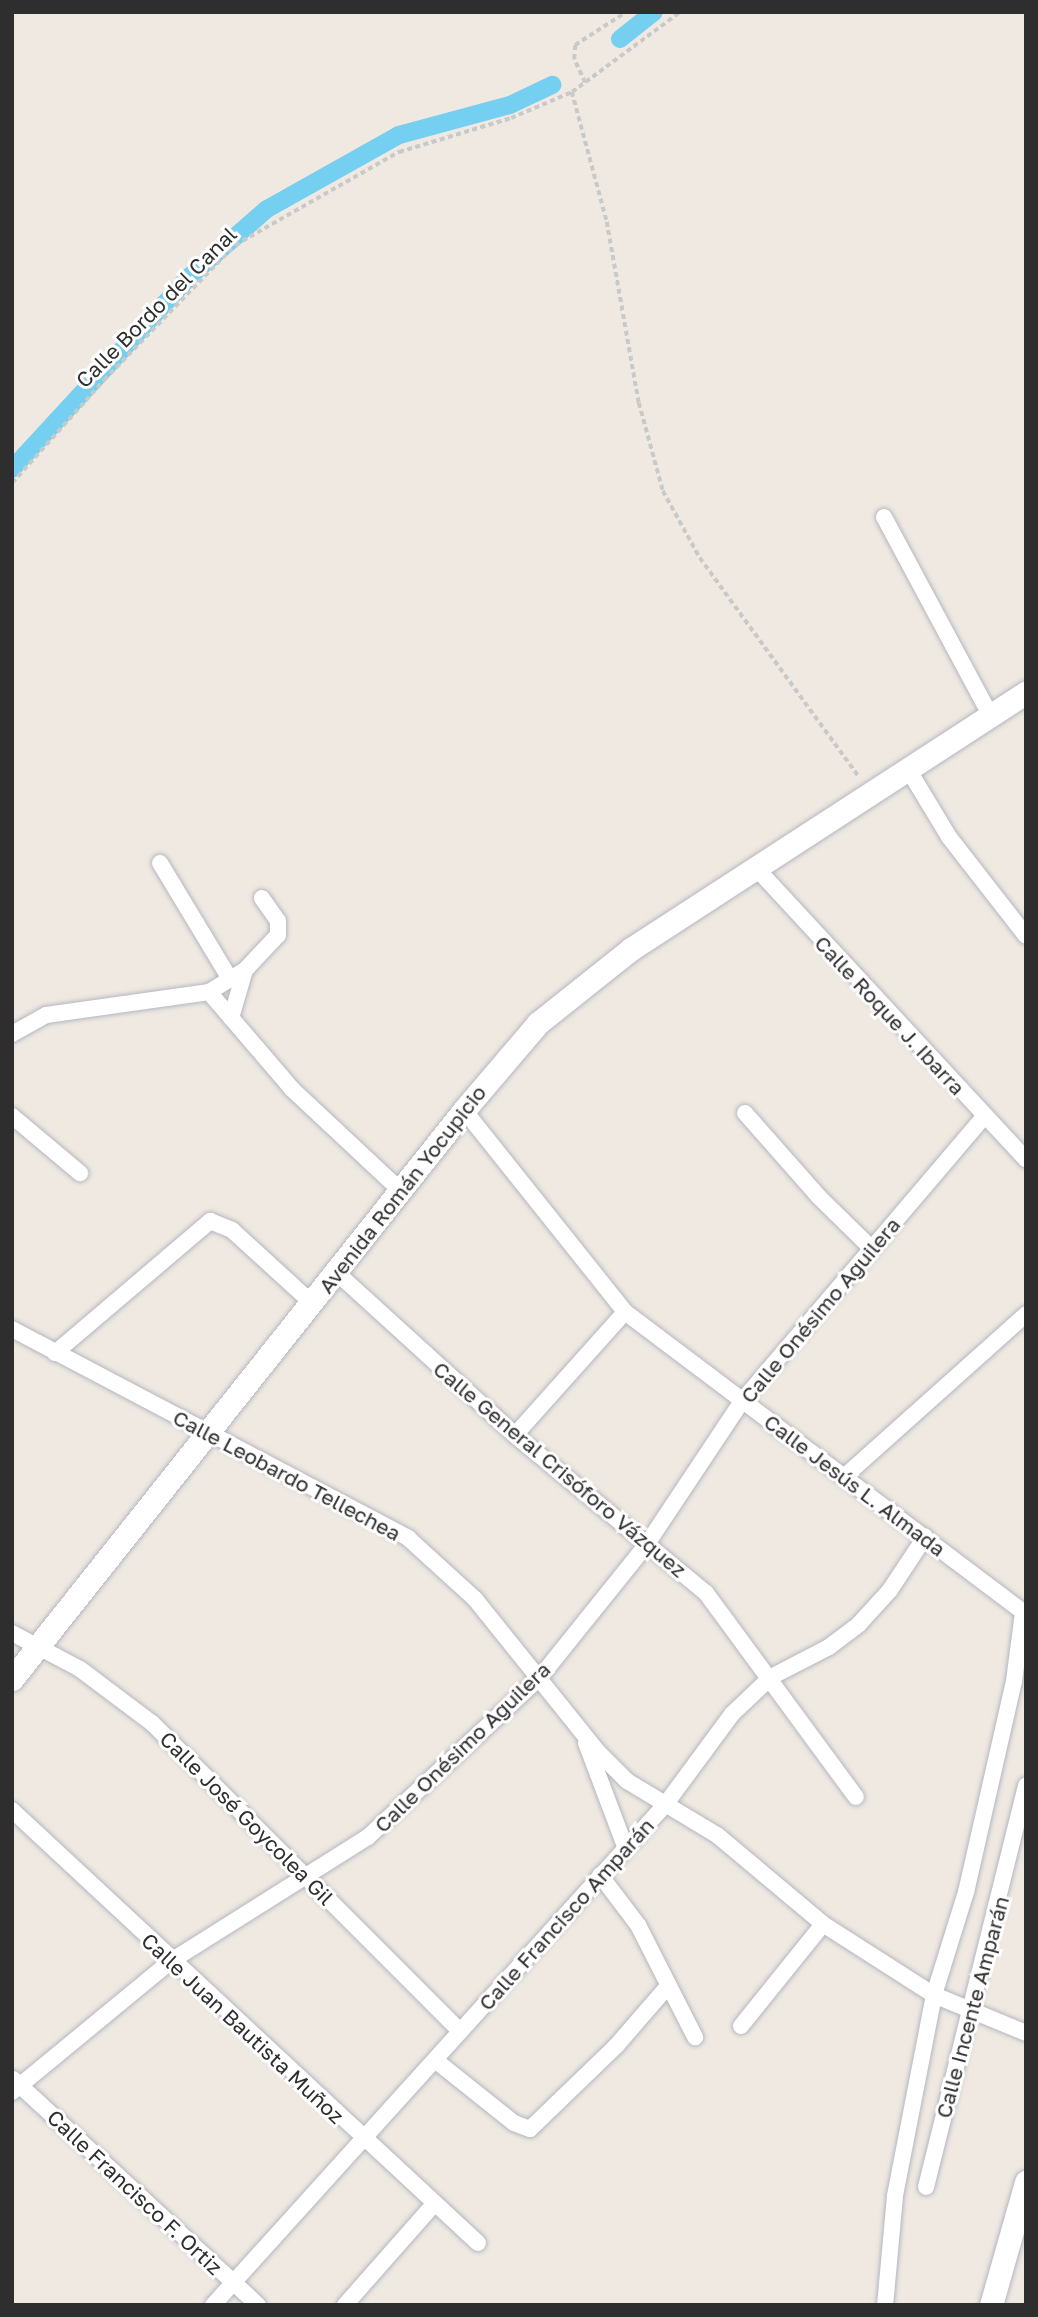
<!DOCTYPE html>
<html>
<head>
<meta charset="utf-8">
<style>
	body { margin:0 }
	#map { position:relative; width:1038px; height:2317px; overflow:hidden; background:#efe9e1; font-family:"Golos Text",sans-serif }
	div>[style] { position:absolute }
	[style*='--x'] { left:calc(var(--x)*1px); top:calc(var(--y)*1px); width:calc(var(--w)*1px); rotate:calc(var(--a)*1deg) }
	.canal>* { height:18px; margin:-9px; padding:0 9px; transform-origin:9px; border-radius:9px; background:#75cff0 }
	.path>* { height:3.5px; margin-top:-1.75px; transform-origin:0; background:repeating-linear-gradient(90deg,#c9c9c9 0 5px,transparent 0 8.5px) }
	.roads { filter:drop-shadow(0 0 2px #b4b7c1) drop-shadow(0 0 2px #b4b7c1) }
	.street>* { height:16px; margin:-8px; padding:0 8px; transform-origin:8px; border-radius:8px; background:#fff }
	.secondary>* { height:23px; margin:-11.5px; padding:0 11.5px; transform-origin:11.5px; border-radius:11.5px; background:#fff }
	span { translate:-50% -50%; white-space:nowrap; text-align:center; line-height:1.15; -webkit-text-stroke:6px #fff; paint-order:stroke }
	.street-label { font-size:21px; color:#2e2e2e }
	.frame { position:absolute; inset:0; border:14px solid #2e2e2e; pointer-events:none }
</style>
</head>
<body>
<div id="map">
	<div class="canal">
		<i style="--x:620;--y:39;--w:43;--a:-38.5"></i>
		<i style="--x:12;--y:469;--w:261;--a:-47.3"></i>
		<i style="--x:189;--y:277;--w:103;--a:-41.1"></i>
		<i style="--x:267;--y:209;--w:151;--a:-29.3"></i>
		<i style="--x:399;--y:135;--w:115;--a:-15.1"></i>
		<i style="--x:510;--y:105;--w:47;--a:-25.5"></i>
	</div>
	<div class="path">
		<i style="--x:585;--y:83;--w:26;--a:-115"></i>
		<i style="--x:574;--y:59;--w:14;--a:-86"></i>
		<i style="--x:575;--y:45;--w:61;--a:-32.9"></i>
		<i style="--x:572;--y:92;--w:135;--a:74.9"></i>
		<i style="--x:607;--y:222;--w:184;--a:80"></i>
		<i style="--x:639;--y:403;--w:91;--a:74.7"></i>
		<i style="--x:663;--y:491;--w:77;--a:61.1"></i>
		<i style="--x:700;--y:558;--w:271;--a:54"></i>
		<i style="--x:12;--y:483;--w:138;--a:-48.2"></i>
		<i style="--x:104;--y:380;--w:188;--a:-45.9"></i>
		<i style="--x:235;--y:245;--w:189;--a:-29.6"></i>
		<i style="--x:399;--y:152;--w:117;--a:-16.9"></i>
		<i style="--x:511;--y:118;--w:66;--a:-23.1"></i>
		<i style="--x:572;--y:92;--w:134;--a:-36.5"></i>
	</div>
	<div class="roads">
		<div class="street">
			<i style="--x:884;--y:517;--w:225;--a:61.8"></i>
			<i style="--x:908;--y:769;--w:79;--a:58.9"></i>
			<i style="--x:949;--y:837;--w:125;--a:52.1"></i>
			<i style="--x:160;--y:863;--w:135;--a:58.9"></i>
			<i style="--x:757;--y:869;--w:396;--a:47.2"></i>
			<i style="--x:209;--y:992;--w:128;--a:49.4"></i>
			<i style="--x:292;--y:1089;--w:151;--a:43.1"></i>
			<i style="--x:231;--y:1018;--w:50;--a:-73.7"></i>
			<i style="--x:12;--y:1034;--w:39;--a:-29"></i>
			<i style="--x:46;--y:1015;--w:165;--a:-8"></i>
			<i style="--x:209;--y:992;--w:42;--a:-31.4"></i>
			<i style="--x:245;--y:970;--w:48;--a:-46.7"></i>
			<i style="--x:278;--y:935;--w:14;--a:-90"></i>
			<i style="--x:278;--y:921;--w:28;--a:-125"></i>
			<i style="--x:464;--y:1110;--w:258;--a:51.4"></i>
			<i style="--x:625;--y:1312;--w:498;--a:37"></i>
			<i style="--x:1023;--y:1612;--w:70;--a:97.4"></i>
			<i style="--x:1014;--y:1681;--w:216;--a:102.8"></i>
			<i style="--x:966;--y:1892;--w:108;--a:107.3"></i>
			<i style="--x:934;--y:1995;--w:205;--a:101"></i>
			<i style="--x:895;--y:2196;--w:109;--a:95.2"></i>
			<i style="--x:745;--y:1113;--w:112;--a:48.6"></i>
			<i style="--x:819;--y:1197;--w:73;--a:44.4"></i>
			<i style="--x:12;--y:1116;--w:89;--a:40"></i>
			<i style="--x:336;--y:1272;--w:242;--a:42.3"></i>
			<i style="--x:515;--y:1435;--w:248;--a:39.6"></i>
			<i style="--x:706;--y:1593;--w:253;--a:53.7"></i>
			<i style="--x:12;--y:1329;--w:448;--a:27.8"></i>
			<i style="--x:408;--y:1538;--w:91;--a:42.3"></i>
			<i style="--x:475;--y:1599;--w:195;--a:51.2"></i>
			<i style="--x:597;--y:1751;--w:42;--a:45"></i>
			<i style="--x:627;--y:1781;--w:105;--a:31"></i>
			<i style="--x:717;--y:1835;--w:138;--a:40"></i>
			<i style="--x:823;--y:1924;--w:132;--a:32.6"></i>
			<i style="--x:934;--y:1995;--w:100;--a:22.4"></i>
			<i style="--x:55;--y:1353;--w:204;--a:-40.4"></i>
			<i style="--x:210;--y:1221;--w:24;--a:22"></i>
			<i style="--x:232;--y:1230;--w:108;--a:42.4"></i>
			<i style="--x:515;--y:1435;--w:165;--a:-48.2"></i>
			<i style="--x:844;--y:1477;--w:244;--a:-41.8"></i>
			<i style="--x:12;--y:1633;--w:77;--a:27.9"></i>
			<i style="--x:80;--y:1669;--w:90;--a:36.9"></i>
			<i style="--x:152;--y:1723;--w:436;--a:45"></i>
			<i style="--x:586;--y:1743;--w:110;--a:69.3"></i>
			<i style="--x:12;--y:1810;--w:636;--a:42.9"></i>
			<i style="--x:600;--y:1875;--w:63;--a:52.8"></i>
			<i style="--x:638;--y:1925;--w:126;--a:63"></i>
			<i style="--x:741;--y:2026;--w:131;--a:-51.2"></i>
			<i style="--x:435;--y:2060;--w:101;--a:38.6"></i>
			<i style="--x:514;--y:2123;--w:17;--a:21"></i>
			<i style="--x:530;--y:2129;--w:121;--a:-44"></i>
			<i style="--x:617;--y:2045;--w:77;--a:-49.2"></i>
			<i style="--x:13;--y:2079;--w:333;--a:42.7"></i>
			<i style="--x:12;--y:2092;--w:206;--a:-39.5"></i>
			<i style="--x:171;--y:1961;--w:233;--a:-32.2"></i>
			<i style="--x:368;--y:1837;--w:236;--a:-42.9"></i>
			<i style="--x:541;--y:1676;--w:169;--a:-51.2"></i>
			<i style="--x:647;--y:1544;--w:172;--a:-56.4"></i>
			<i style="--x:742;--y:1401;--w:373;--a:-49.6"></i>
			<i style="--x:926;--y:2187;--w:414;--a:-76"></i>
			<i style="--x:213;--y:2305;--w:674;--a:-47.89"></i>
			<i style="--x:665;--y:1805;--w:113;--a:-53.6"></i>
			<i style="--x:732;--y:1714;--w:54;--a:-43.5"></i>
			<i style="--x:771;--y:1677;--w:65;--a:-27.3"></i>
			<i style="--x:829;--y:1647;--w:38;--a:-37"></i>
			<i style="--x:859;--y:1624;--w:46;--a:-47.6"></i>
			<i style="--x:890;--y:1590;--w:64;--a:-56.6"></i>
			<i style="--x:345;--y:2305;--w:135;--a:-48.6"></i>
		</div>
		<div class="secondary">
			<i style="--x:12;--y:1679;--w:727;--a:-51.54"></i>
			<i style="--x:464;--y:1110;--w:114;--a:-49.6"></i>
			<i style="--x:538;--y:1023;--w:119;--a:-38.5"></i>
			<i style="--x:631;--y:949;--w:471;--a:-33"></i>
			<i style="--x:991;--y:2305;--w:128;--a:-74.1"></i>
		</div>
	</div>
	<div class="street-label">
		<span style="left:156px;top:307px;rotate:-45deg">Calle Bordo del Canal</span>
		<span style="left:890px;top:1015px;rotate:47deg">Calle Roque J. Ibarra</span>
		<span style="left:402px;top:1189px;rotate:-52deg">Avenida Román Yocupicio</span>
		<span style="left:820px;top:1310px;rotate:-50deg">Calle Onésimo Aguilera</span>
		<span style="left:560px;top:1469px;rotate:40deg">Calle General Crisóforo Vázquez</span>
		<span style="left:287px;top:1475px;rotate:28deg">Calle Leobardo Tellechea</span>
		<span style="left:855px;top:1485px;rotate:37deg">Calle Jesús L. Almada</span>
		<span style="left:462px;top:1747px;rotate:-44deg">Calle Onésimo Aguilera</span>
		<span style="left:247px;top:1818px;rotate:45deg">Calle José Goycolea Gil</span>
		<span style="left:566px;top:1914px;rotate:-48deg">Calle Francisco Amparán</span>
		<span style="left:972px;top:2007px;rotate:-75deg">Calle Incente Amparán</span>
		<span style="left:243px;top:2028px;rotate:43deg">Calle Juan Bautista Muñoz</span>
		<span style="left:135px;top:2192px;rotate:43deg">Calle Francisco F. Ortiz</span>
	</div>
	<div class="frame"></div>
</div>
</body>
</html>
